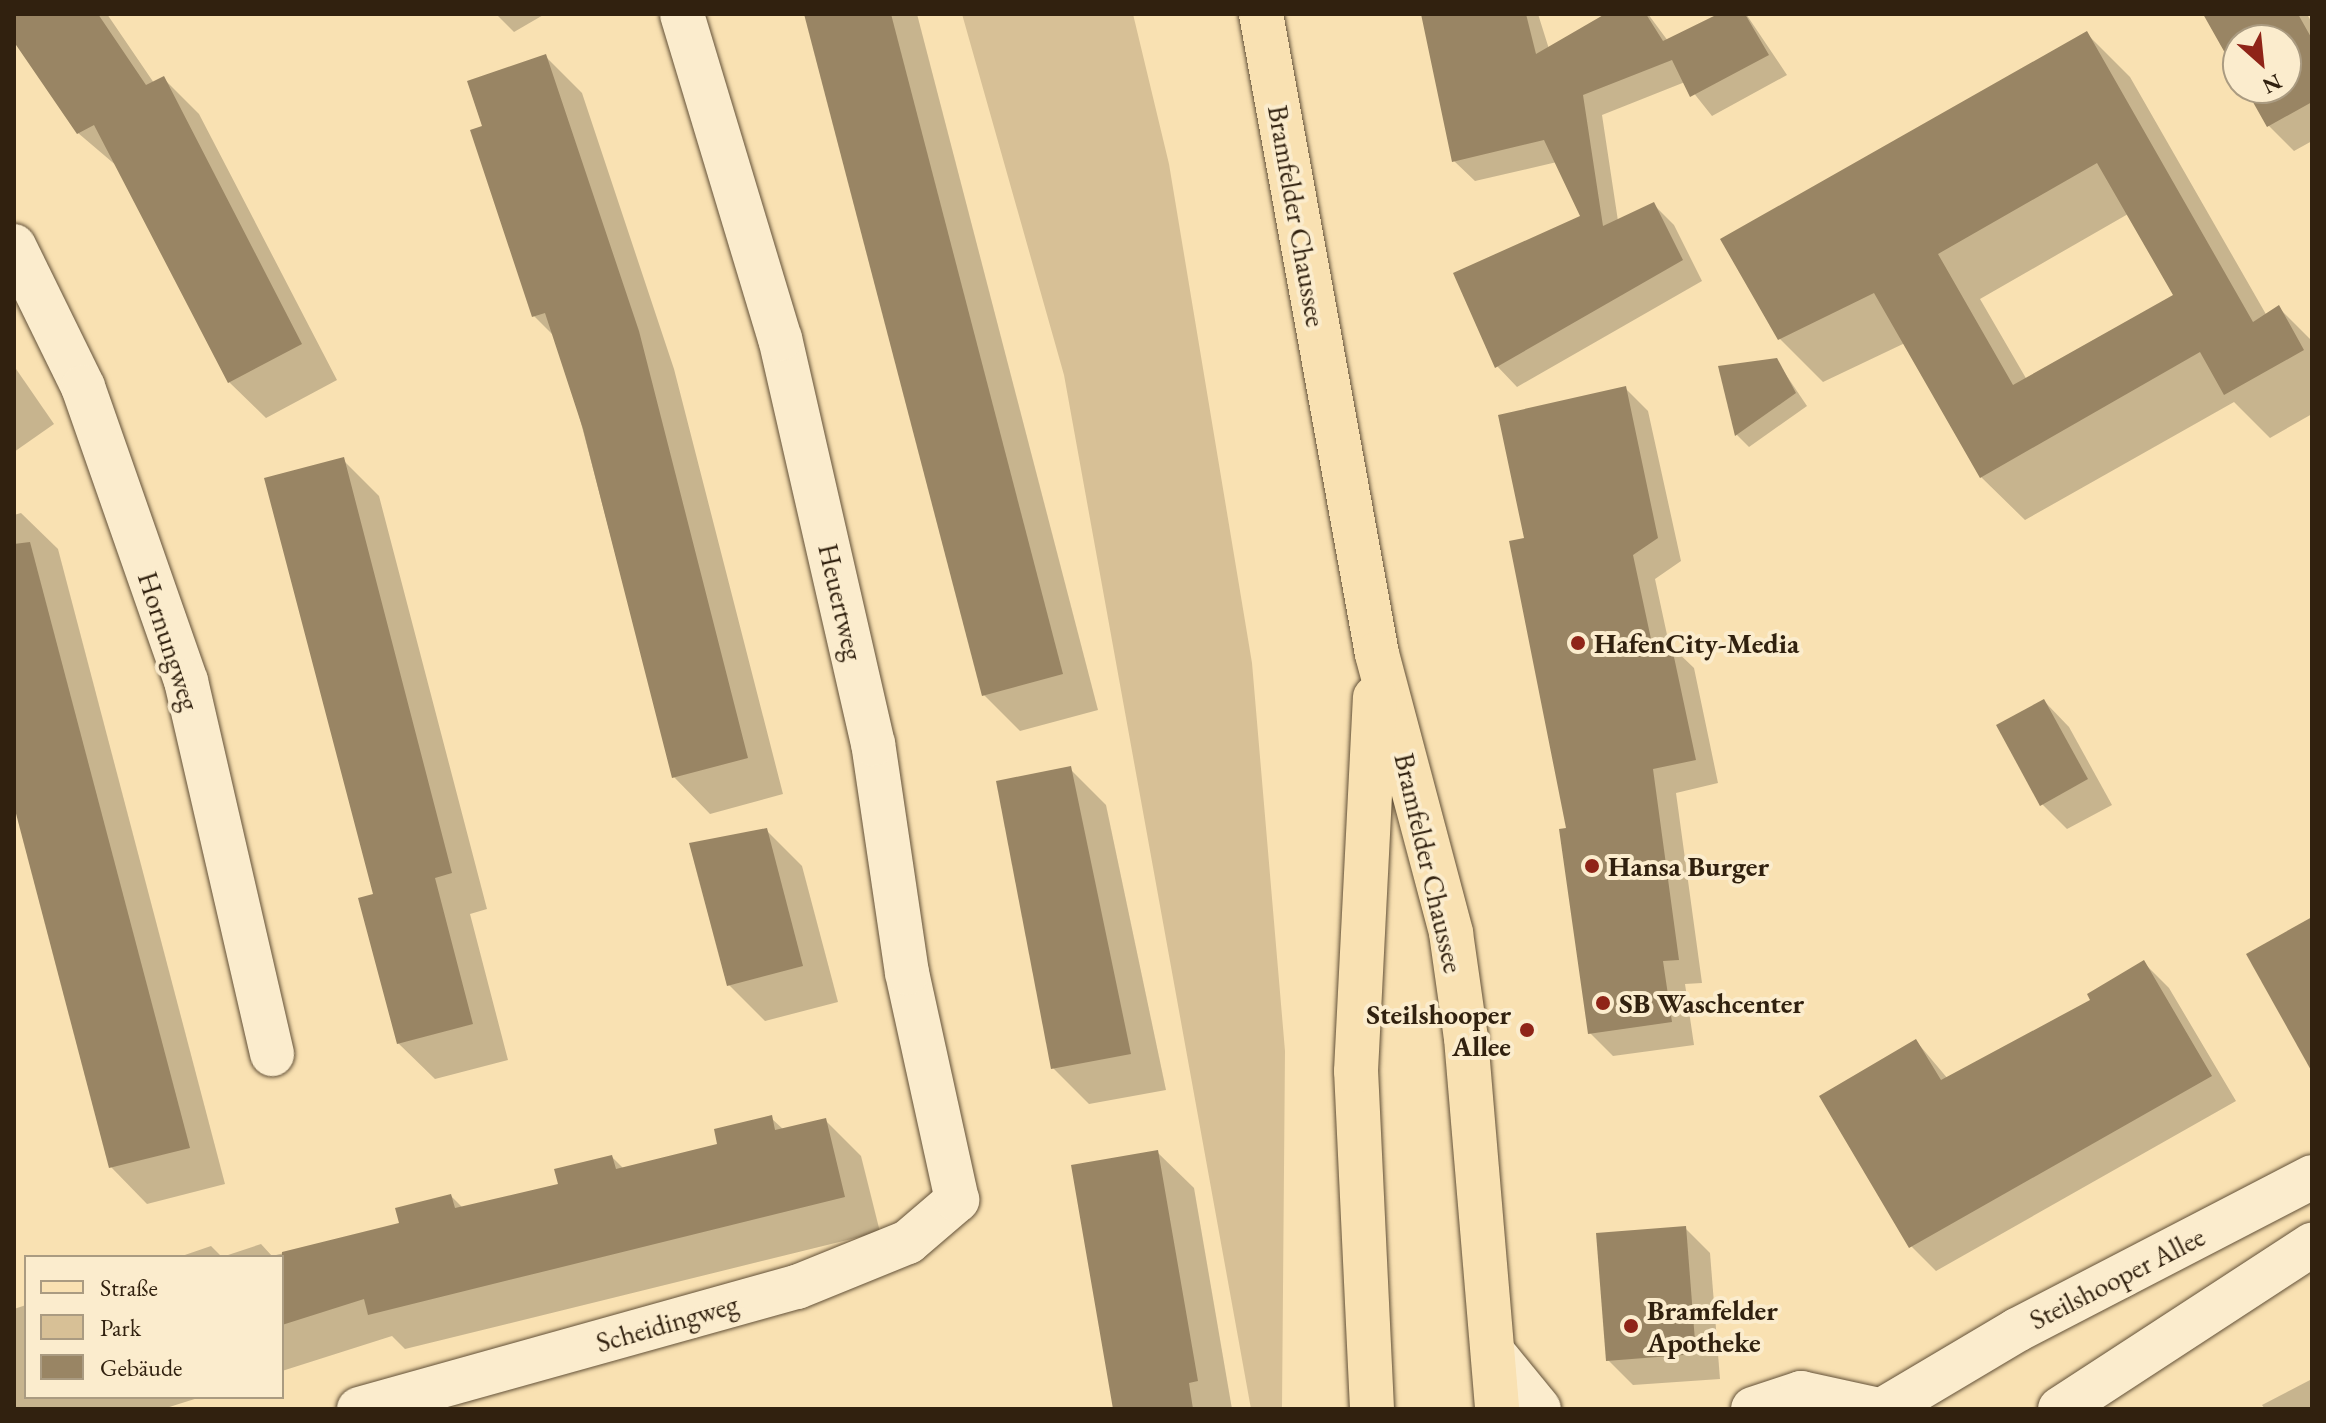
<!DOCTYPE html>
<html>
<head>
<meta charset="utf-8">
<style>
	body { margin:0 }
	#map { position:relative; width:2326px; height:1423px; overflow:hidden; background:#f9e1b2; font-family:"EB Garamond",serif }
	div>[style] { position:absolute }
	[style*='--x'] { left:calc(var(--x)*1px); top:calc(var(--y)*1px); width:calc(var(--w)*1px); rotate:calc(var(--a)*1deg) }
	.green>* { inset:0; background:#d7c096 }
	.shadow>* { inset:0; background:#0003 }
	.building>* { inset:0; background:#998564 }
	.roads { filter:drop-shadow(0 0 2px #635138) drop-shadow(0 0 2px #635138) }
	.minor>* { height:44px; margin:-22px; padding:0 22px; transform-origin:22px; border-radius:22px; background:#fbeccd }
	.secondary>* { height:44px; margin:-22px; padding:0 22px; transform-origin:22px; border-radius:22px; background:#fbeccd }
	.primary>* { height:44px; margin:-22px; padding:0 22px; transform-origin:22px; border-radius:22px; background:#f9e1b2 }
	.dots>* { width:22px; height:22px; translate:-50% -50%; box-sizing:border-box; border:4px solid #fbeccd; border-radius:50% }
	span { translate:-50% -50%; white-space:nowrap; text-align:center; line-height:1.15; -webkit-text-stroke:8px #fbeccd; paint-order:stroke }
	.street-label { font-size:28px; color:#31210f }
	.poi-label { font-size:28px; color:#31210f; font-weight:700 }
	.left { translate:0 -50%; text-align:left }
	.right { translate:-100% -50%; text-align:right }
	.frame { position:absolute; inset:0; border:16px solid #31210f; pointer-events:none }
	.legend { position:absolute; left:24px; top:1255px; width:260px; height:144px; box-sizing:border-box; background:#fbeccd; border:2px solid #aa9b81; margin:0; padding:10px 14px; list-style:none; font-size:24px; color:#31210f }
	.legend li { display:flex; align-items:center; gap:16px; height:40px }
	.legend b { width:40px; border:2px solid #aa9b81 }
	.north { position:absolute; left:2222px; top:24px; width:80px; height:80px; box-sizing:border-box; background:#fbeccd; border:2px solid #aa9b81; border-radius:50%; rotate:153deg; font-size:22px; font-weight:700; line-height:32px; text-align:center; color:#31210f }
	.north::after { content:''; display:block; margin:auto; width:28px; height:36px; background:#8f2418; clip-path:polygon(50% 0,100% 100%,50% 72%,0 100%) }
</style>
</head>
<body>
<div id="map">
	<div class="green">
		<i style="clip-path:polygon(962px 14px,1133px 14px,1169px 164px,1252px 663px,1285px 1051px,1282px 1409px,1251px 1409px,1064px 375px)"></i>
	</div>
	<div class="shadow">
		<i style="clip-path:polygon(14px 14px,107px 14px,154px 83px,163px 78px,199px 114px,337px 380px,266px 418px,229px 382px,118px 167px,78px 133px,14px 39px)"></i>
		<i style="clip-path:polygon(496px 14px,545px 14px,514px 32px)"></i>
		<i style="clip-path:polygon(806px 14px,917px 14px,1098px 710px,1020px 731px,984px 695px)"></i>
		<i style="clip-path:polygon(1445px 14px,1538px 14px,1549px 49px,1609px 14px,1648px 14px,1668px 41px,1722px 14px,1746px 14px,1787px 75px,1712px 116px,1685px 82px,1602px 115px,1618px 221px,1654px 205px,1674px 225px,1702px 281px,1517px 387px,1497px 366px,1583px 217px,1557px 162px,1475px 181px,1454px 161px)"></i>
		<i style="clip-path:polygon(2205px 14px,2307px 14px,2312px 23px,2312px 141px,2294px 151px,2269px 126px,2247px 88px,2286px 88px,2286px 40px,2238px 40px,2238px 72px)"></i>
		<i style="clip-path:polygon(evenodd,2086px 33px,2130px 77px,2267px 316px,2279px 308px,2312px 341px,2312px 414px,2270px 438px,2234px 402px,2025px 520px,1981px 477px,1905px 343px,1823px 382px,1779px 338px,2086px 33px,2128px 214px,2175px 295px,2027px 380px,1980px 299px,2128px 214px)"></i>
		<i style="clip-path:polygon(545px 56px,582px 93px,674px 369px,783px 794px,710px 814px,674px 777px,571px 385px,555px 337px,534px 316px,485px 128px)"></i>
		<i style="clip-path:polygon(1776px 360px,1807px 406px,1749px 447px,1737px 435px,1720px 368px)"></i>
		<i style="clip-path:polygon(14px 366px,54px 424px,14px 452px)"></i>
		<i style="clip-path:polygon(1625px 388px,1648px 411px,1681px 561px,1655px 579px,1669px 644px,1694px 668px,1718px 783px,1676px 793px,1702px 983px,1685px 984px,1694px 1045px,1613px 1056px,1590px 1033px,1568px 830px,1526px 539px)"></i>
		<i style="clip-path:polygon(343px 460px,379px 496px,487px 909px,470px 914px,508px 1060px,435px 1079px,398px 1043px,375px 895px)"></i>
		<i style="clip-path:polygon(21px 513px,58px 549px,225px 1184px,147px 1204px,111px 1167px,14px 798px,14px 515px)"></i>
		<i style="clip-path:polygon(2044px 701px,2069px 727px,2112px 805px,2067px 829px,2042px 804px)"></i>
		<i style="clip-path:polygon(1070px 769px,1106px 805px,1166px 1090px,1089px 1104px,1053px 1068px)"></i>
		<i style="clip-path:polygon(766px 830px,802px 866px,838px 1002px,765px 1021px,729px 985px)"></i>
		<i style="clip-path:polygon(2144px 963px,2169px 988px,2236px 1101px,1936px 1271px,1911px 1246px,1916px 1041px,1948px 1079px,2093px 1001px)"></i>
		<i style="clip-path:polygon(771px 1118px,784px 1130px,826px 1121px,861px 1156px,880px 1232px,405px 1349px,392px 1336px,282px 1371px,282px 1257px,179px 1257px,211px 1246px,222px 1257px,261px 1244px,272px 1256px,401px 1224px,451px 1196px,463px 1208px,560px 1185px,612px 1157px,624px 1169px,720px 1146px)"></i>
		<i style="clip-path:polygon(1157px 1152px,1194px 1188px,1232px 1409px,1115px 1409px)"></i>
		<i style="clip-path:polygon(1685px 1228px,1710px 1253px,1720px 1379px,1633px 1385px,1608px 1360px)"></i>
		<i style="clip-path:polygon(26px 1305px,26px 1397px,201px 1397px,163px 1409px,14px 1409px,14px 1309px)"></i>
		<i style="clip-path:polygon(2312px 1379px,2312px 1409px,2265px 1409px,2262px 1405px)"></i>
	</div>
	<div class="building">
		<i style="clip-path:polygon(14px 14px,98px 14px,146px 85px,164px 76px,302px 344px,228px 383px,94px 125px,77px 134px,14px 42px)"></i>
		<i style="clip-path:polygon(804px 14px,891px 14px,1063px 674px,982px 696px)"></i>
		<i style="clip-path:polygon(1421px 14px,1526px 14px,1536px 54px,1605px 14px,1646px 14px,1663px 41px,1718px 14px,1745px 14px,1769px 55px,1690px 97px,1672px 60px,1583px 95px,1603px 226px,1654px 202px,1683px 260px,1495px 368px,1453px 273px,1580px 216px,1544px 140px,1452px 162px)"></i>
		<i style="clip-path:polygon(2203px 14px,2298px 14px,2312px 39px,2312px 102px,2267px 127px,2245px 88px,2286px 88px,2286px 40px,2238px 40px,2238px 76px)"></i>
		<i style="clip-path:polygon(evenodd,2087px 31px,2253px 322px,2279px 305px,2304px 350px,2224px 395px,2200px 352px,1980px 478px,1874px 293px,1778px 340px,1720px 239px,2087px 31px,2097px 163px,2173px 295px,2013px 385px,1938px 254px,2097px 163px)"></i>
		<i style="clip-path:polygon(546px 54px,639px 331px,748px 758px,672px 778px,583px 429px,545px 313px,532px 317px,470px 130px,482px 126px,467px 81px)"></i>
		<i style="clip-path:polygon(1777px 358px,1796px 393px,1735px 436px,1718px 366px)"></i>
		<i style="clip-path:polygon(1626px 386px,1658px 538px,1633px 555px,1654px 653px,1671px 643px,1696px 760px,1653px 769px,1679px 960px,1663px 961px,1672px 1022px,1588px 1034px,1559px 829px,1566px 828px,1509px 541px,1524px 538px,1498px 415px)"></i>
		<i style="clip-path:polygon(344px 457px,452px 873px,435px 878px,473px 1024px,397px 1044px,358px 898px,373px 894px,264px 478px)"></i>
		<i style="clip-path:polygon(30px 542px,190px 1148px,109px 1168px,14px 806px,14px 544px)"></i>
		<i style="clip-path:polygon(2044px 699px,2088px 779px,2040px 806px,1996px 725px)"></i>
		<i style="clip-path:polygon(1071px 766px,1131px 1054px,1051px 1069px,996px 781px)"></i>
		<i style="clip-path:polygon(767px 828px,803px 966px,727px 986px,689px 843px)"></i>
		<i style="clip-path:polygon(2312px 917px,2312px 1072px,2246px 954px)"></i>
		<i style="clip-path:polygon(2144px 960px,2212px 1076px,1909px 1248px,1819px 1096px,1916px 1039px,1941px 1080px,2090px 1000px,2087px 994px)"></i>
		<i style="clip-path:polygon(772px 1115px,775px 1130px,826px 1118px,845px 1197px,368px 1315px,364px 1299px,282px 1325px,282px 1252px,399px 1223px,395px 1208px,451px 1194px,455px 1208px,558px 1184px,554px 1169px,612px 1155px,616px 1169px,717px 1144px,714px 1129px)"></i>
		<i style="clip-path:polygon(1158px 1150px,1198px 1381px,1189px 1383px,1193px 1409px,1113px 1409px,1071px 1165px)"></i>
		<i style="clip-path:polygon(1686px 1226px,1696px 1354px,1606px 1361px,1596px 1233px)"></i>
	</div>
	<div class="roads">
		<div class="minor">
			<i style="--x:14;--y:246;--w:157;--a:63.9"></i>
			<i style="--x:83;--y:387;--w:312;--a:70.7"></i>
			<i style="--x:186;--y:681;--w:383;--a:77"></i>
			<i style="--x:359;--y:1409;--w:455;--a:-15.6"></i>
			<i style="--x:797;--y:1287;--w:120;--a:-22.1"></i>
			<i style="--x:908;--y:1242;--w:65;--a:-40.6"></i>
			<i style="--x:957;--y:1200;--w:232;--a:-102.4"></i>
			<i style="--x:907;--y:973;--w:232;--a:-98.4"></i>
			<i style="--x:873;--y:744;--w:416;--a:-102.9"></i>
			<i style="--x:780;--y:339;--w:339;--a:-106.8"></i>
		</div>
		<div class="secondary">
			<i style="--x:1494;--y:1354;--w:71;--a:50.7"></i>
			<i style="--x:1753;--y:1409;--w:51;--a:-18.4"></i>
			<i style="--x:1801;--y:1393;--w:75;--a:12.4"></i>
			<i style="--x:1884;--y:1409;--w:155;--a:-30.7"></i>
			<i style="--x:2017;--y:1330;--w:332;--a:-27.4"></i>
			<i style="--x:2060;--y:1409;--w:301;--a:-33.1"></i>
		</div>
		<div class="primary">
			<i style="--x:1261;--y:14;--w:650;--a:79.73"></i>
			<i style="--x:1377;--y:654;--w:289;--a:75.1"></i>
			<i style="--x:1451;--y:933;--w:106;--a:81.9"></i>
			<i style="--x:1466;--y:1038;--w:372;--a:85.2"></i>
			<i style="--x:1372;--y:1409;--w:338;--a:-92.7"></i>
			<i style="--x:1356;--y:1071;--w:374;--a:-87.1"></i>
		</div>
	</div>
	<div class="dots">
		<i style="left:1578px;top:643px;background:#8f2418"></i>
		<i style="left:1592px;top:866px;background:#8f2418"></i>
		<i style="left:1603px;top:1003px;background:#8f2418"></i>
		<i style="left:1527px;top:1030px;background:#8f2418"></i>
		<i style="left:1631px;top:1326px;background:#8f2418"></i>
	</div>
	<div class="street-label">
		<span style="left:1297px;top:216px;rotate:80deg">Bramfelder Chaussee</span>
		<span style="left:841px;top:602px;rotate:77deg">Heuertweg</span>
		<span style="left:169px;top:641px;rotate:72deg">Hornungweg</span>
		<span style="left:1429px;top:863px;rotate:77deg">Bramfelder Chaussee</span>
		<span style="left:2117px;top:1278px;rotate:-27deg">Steilshooper Allee</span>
		<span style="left:667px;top:1323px;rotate:-16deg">Scheidingweg</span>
	</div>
	<div class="poi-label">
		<span class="left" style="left:1594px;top:643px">HafenCity-Media</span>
		<span class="left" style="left:1608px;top:866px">Hansa Burger</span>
		<span class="left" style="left:1619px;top:1003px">SB Waschcenter</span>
		<span class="right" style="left:1511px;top:1030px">Steilshooper<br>Allee</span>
		<span class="left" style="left:1647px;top:1326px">Bramfelder<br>Apotheke</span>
	</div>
	<div class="frame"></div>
	<ul class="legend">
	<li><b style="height:10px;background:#f9e1b2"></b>Straße</li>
	<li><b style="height:22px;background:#d7c096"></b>Park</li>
	<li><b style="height:22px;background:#998564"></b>Gebäude</li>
	</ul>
	<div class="north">N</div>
</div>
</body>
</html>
